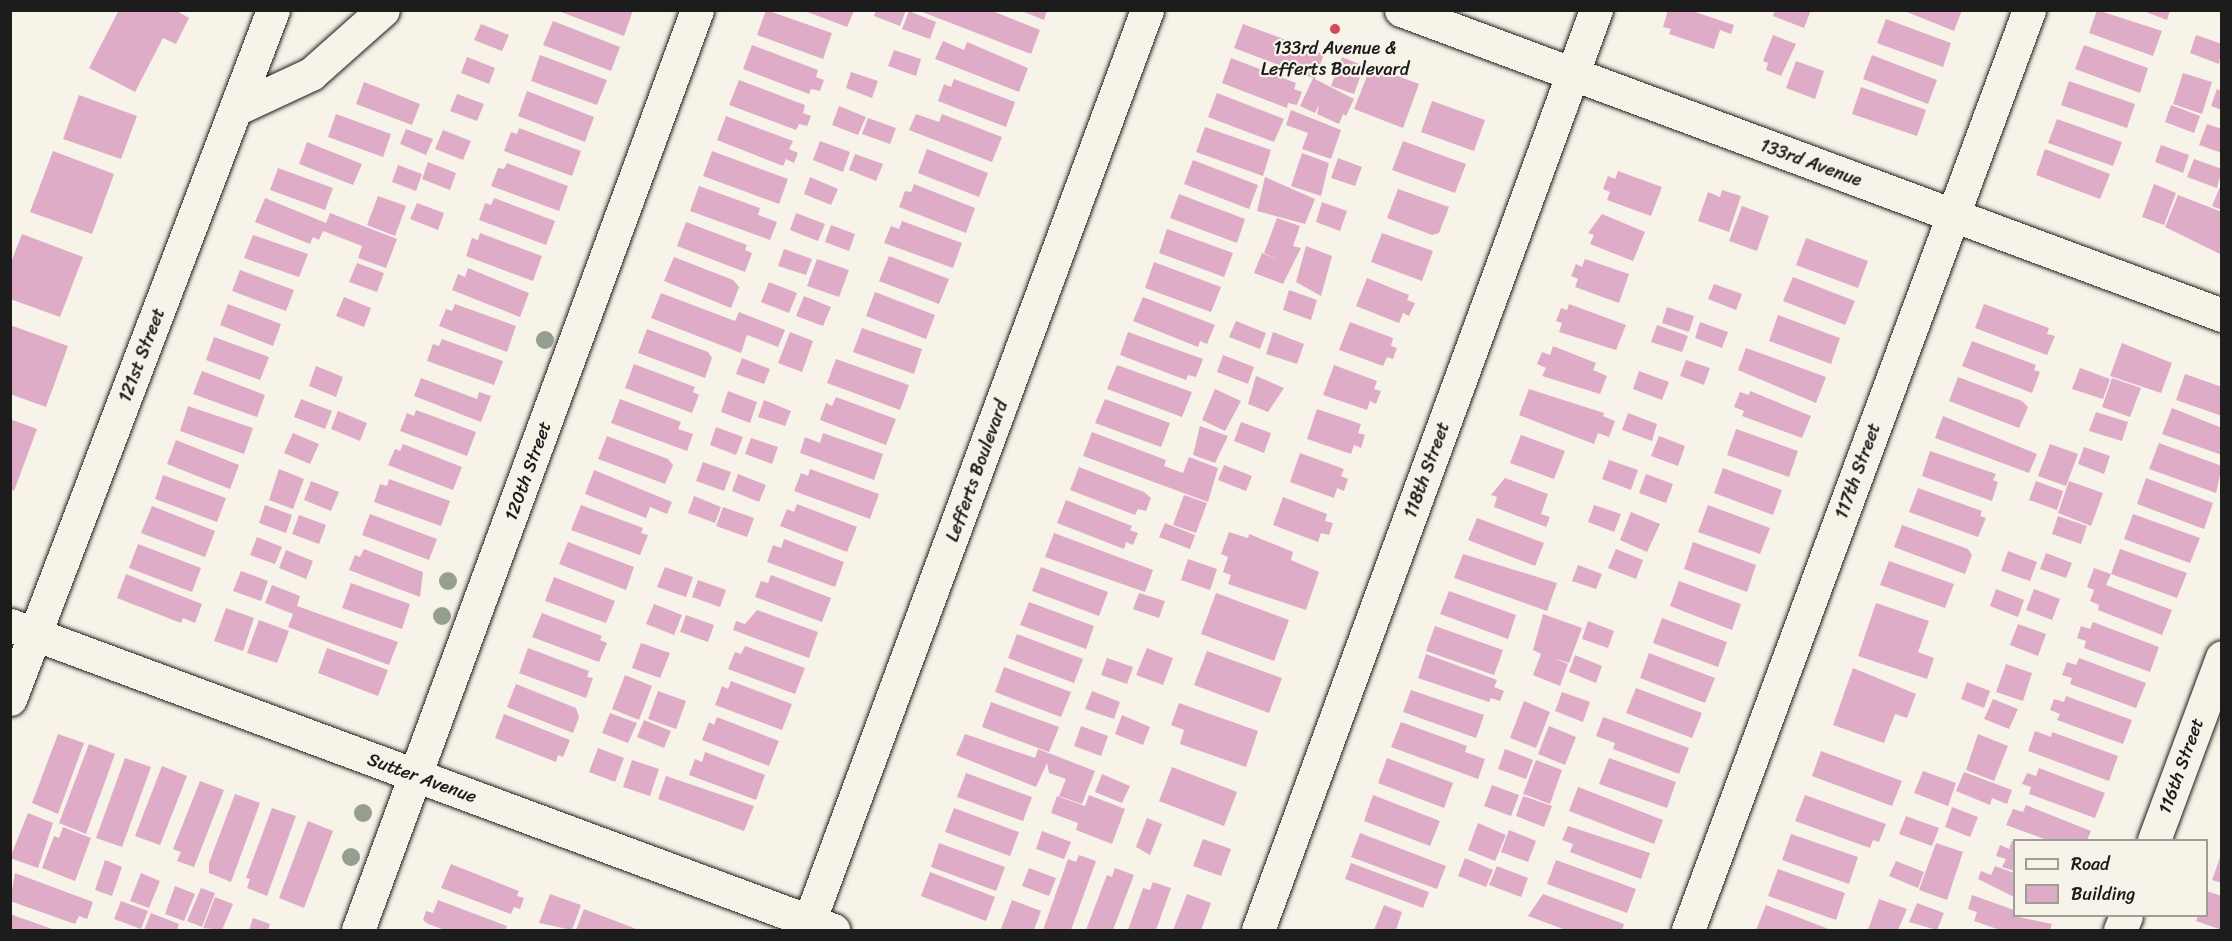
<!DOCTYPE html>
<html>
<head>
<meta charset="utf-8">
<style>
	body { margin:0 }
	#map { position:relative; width:2232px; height:941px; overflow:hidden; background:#f7f3e8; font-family:Sriracha,sans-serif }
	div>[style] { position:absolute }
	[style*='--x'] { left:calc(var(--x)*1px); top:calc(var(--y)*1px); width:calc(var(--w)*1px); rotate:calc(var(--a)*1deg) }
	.building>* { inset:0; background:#dfacc8 }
	.roads { filter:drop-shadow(0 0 2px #1c1c1c) drop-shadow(0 0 2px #1c1c1c) }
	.minor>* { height:33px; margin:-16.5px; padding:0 16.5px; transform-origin:16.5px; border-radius:16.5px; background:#f7f3e8 }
	.major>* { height:33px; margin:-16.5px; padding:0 16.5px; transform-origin:16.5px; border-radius:16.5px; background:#f7f3e8 }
	.trees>* { width:18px; height:18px; margin:-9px; border-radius:50%; background:#969e8f }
	.dots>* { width:16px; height:16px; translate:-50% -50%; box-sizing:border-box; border:3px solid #f7f3e8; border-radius:50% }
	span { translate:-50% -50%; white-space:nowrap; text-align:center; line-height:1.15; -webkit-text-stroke:4.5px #f7f3e8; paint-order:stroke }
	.poi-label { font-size:18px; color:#1c1c1c }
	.street-label { font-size:18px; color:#1c1c1c }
	.frame { position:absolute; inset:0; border:12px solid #1c1c1c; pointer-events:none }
	.legend { position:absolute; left:2013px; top:839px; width:195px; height:78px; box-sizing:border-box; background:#f7f3e8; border:2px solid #9f9d96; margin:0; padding:8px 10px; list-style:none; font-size:18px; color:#1c1c1c }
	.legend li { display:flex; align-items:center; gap:12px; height:30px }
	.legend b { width:30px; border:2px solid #9f9d96 }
</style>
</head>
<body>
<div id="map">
	<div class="building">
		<i style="clip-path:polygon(119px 10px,175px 10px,189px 18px,176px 44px,163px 38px,135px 92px,89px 68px)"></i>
		<i style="clip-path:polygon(556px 10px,633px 10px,624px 36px)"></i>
		<i style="clip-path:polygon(766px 10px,832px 33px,823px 59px,757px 35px)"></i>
		<i style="clip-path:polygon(802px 10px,853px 10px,854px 11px,847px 27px)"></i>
		<i style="clip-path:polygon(876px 10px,906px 10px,900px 26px,874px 16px)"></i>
		<i style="clip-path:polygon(917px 10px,990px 10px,1040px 30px,1031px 54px)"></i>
		<i style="clip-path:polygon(1019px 10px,1047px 10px,1044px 20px)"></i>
		<i style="clip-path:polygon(1668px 10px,1689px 10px,1734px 25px,1731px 34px,1720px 30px,1714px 49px,1669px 34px,1671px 29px,1663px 27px)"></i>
		<i style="clip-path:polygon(1775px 10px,1811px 10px,1804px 28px,1773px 16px)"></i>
		<i style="clip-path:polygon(1902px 10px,1962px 10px,1954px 31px)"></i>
		<i style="clip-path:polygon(2097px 10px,2162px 31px,2153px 56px,2089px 33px)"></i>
		<i style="clip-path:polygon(2141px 10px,2170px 10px,2167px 20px)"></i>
		<i style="clip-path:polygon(909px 11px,936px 22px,930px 39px,902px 29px)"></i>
		<i style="clip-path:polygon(1886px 19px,1951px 43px,1943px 67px,1877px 43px)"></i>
		<i style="clip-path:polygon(553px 21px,620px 47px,611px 71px,543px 45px)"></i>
		<i style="clip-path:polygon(481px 24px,509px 35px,502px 51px,474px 40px)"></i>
		<i style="clip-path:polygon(1243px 24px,1324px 54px,1315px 79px,1354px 99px,1346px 116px,1343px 114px,1339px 124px,1317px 114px,1319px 105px,1315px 113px,1300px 106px,1313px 78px,1234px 48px)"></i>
		<i style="clip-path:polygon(1773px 35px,1796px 44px,1781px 76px,1766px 70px,1768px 63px,1763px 61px)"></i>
		<i style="clip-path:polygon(2196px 35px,2222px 44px,2219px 64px,2190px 53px)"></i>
		<i style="clip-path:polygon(943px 41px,964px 50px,967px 42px,1028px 68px,1019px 92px,935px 59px)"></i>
		<i style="clip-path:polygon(752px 45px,818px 70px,816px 77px,824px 80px,820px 91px,811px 89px,809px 94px,743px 69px)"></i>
		<i style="clip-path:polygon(2084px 45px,2148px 68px,2140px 93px,2075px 69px)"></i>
		<i style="clip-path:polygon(894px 50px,921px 59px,916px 76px,888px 66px)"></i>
		<i style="clip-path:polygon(540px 55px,607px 80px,597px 105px,531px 81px)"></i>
		<i style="clip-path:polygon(1872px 55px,1937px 80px,1928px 104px,1863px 79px)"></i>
		<i style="clip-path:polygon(467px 57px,495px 68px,489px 84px,461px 73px)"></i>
		<i style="clip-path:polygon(1342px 57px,1364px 66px,1354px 94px,1331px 86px)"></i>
		<i style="clip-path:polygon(1231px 58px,1296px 83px,1294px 89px,1302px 92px,1297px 105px,1288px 103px,1287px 108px,1222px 83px)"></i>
		<i style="clip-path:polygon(1796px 61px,1824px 71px,1815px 99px,1786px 88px)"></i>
		<i style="clip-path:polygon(1371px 66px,1419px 84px,1403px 128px,1354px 109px)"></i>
		<i style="clip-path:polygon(851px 72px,878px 81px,872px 98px,846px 88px)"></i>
		<i style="clip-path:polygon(2183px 73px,2212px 82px,2202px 114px,2173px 104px)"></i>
		<i style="clip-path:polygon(954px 79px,1015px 102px,1006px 127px,938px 101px,944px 84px,951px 87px)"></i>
		<i style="clip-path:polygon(739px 80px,805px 105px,803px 113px,811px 116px,807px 126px,799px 124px,796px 130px,729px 105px)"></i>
		<i style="clip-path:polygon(2069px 81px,2135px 104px,2127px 128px,2061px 105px)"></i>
		<i style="clip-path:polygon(364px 82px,420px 104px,412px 125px,356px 104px)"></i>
		<i style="clip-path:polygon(1861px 87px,1926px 110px,1917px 136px,1852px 114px)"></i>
		<i style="clip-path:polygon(2217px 89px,2222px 91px,2222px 110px,2211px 106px)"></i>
		<i style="clip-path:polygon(527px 91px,594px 117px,585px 142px,518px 116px)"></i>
		<i style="clip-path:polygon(1217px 93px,1284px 119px,1274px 142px,1208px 117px)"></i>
		<i style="clip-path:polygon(457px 94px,484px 104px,477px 121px,450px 111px)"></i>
		<i style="clip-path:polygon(79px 95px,137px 116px,121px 159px,63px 139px)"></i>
		<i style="clip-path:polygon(1432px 101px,1485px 120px,1474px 151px,1421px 132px)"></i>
		<i style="clip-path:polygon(2171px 105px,2200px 116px,2194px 133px,2165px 122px)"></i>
		<i style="clip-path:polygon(839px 106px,866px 117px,858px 135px,832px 125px)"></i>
		<i style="clip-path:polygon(1291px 110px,1341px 130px,1331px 159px,1302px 149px,1308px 133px,1286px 125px)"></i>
		<i style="clip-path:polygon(336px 114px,391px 134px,383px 157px,328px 137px)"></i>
		<i style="clip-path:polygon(916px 114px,939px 122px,942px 114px,1002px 137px,992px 162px,909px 130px)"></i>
		<i style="clip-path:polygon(726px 116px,793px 141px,789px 149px,798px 153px,794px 163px,786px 159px,783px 166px,717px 140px)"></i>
		<i style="clip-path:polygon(868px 118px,896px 128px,890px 144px,862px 134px)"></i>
		<i style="clip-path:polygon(2057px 119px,2122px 142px,2113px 166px,2048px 143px)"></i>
		<i style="clip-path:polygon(2207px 124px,2222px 129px,2222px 153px,2199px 145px)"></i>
		<i style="clip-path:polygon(1205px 127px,1271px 150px,1263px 176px,1196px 152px)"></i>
		<i style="clip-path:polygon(519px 128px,581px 151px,572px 176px,504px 151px,511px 132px,517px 134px)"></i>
		<i style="clip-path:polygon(406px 129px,433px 139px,426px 155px,400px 144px)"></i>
		<i style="clip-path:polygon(443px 130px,471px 141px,463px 160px,435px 149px)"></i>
		<i style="clip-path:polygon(820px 141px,850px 152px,843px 172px,813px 160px)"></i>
		<i style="clip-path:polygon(1403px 141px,1466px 164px,1455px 193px,1392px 170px)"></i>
		<i style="clip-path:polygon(307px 142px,362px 164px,353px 185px,299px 164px)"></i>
		<i style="clip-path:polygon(2161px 145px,2189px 155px,2183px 173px,2155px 162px)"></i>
		<i style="clip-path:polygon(927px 149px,988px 173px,979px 197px,918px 173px)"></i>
		<i style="clip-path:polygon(2045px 149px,2110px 174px,2100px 199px,2036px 175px)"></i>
		<i style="clip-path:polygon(53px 151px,114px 174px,92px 234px,30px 212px)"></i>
		<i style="clip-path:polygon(712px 151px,788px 179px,779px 204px,703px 176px)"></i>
		<i style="clip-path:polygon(1302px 153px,1329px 163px,1321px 196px,1291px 186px)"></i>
		<i style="clip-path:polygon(855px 154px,883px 164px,876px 181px,849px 170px)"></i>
		<i style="clip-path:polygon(1338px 158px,1362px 167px,1355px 186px,1331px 178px)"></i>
		<i style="clip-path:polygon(2194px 159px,2222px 169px,2217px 188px,2187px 177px)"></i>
		<i style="clip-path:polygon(1193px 160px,1258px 185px,1249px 209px,1184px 184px)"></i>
		<i style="clip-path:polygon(428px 162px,456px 173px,450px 190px,422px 179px)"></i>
		<i style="clip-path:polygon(507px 163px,568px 186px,559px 211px,491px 186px,498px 168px,504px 169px)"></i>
		<i style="clip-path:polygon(398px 165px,422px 174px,416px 191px,392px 182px)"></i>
		<i style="clip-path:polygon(278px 168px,333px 188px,325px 210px,270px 190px)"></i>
		<i style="clip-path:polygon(1618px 171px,1662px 187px,1651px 216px,1607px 200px,1610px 192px,1603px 189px,1608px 176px,1615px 179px)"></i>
		<i style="clip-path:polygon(810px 177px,838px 189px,831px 205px,804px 194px)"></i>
		<i style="clip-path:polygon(1265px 177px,1315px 199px,1305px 224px,1257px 211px)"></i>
		<i style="clip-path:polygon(2222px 182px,2222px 210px,2212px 206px)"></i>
		<i style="clip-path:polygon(914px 184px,975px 208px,966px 233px,899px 207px,905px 191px,911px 192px)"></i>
		<i style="clip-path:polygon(2154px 184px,2176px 193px,2164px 225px,2142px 217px)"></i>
		<i style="clip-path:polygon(699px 186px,760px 208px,758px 215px,777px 222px,770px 240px,690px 211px)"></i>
		<i style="clip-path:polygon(1398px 189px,1449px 207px,1439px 233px,1432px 235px,1387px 218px)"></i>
		<i style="clip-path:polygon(1722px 190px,1741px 196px,1729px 232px,1698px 221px,1708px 192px,1720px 197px)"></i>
		<i style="clip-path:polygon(1179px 194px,1245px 219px,1237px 243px,1170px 218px)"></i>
		<i style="clip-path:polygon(2178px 195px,2222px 212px,2222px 255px,2165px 227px)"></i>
		<i style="clip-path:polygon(378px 196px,406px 206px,395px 236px,367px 225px)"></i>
		<i style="clip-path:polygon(265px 198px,326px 223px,330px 213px,397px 239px,386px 268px,358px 258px,362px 246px,323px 231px,319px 240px,313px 237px,310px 244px,255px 222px)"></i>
		<i style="clip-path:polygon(494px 198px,555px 221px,546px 245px,479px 220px,485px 203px,491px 205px)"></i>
		<i style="clip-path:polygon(1322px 202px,1347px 211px,1340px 231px,1316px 222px)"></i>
		<i style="clip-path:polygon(417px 203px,444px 213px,438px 230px,410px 219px)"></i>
		<i style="clip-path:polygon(1742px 206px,1769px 216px,1757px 251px,1729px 241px)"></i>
		<i style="clip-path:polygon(796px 213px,825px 224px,818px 241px,790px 230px)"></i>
		<i style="clip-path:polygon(1602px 214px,1645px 232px,1633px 261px,1590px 244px,1594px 235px,1588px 233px)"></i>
		<i style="clip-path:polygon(1277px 218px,1300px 226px,1293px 246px,1301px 248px,1283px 284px,1254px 273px,1262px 253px,1277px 259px,1264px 253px)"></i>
		<i style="clip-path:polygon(902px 221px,962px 243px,953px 268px,884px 243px,891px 226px,899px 229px)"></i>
		<i style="clip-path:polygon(686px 222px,747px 245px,745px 250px,752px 253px,745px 272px,677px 246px)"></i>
		<i style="clip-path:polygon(831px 225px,855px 234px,849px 251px,825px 242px)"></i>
		<i style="clip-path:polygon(1167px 229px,1233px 253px,1224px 277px,1159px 253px)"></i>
		<i style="clip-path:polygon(480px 233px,542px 256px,533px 281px,466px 256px,472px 238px,478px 240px)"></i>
		<i style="clip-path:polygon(1382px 233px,1433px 251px,1422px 281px,1371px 262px)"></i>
		<i style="clip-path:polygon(22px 234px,83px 257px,60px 317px,10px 299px,10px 265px)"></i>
		<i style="clip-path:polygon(253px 235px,308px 254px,299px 277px,244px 258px)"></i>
		<i style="clip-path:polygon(1806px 238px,1868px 261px,1858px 288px,1796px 265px)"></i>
		<i style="clip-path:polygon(1306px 246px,1332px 256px,1321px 296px,1296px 282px)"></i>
		<i style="clip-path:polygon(784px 249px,812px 259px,806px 275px,778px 266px)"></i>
		<i style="clip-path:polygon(889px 256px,949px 279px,939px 304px,879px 281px)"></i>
		<i style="clip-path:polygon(674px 257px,733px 280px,739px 287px,731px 308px,664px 281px)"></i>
		<i style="clip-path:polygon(817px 259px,849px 270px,839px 297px,807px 286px)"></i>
		<i style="clip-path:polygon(1585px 259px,1629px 274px,1619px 303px,1575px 287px,1578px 279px,1571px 276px,1576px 264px,1582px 267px)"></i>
		<i style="clip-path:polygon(1154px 262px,1221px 287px,1211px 312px,1145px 288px)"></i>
		<i style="clip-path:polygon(357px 263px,384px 273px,377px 292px,349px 282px)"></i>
		<i style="clip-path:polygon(468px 268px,529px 293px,520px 317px,452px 290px,458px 274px,465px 277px)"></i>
		<i style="clip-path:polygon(240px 270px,294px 290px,286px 311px,232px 291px)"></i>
		<i style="clip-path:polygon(1793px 277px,1855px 301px,1845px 325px,1783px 301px)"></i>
		<i style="clip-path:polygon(1367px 278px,1409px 295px,1407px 300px,1415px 303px,1409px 316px,1403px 313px,1399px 323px,1356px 306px)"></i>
		<i style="clip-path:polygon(769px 282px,797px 293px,789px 313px,761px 302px)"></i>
		<i style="clip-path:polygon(1714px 284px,1742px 294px,1736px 310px,1708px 299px)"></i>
		<i style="clip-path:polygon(1289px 290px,1317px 300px,1311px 320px,1283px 310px)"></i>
		<i style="clip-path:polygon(875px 292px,935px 315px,926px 339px,866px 316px)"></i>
		<i style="clip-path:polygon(661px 293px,735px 321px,739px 312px,785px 330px,778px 347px,747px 335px,741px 353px,651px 318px)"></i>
		<i style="clip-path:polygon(804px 296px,831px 307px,823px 326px,796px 316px)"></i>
		<i style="clip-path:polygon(344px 297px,371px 308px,364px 327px,336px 316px)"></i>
		<i style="clip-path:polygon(1143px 297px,1215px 325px,1207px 344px,1200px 341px,1198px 347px,1133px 321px)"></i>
		<i style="clip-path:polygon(228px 304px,281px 324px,273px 346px,220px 325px)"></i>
		<i style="clip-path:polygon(455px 304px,516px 326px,507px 352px,439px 326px,446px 309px,452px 311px)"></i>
		<i style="clip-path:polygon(1569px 304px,1626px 325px,1616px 350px,1559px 332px,1562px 323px,1556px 321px,1561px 308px,1567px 310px)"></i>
		<i style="clip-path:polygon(1984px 304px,2049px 328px,2047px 334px,2055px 336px,2047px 355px,1975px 328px)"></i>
		<i style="clip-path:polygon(1667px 307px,1694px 316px,1689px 332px,1662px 323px)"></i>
		<i style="clip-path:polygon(1778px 315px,1840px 338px,1831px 364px,1769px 341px)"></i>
		<i style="clip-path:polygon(1236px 321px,1266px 333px,1260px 349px,1229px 337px)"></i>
		<i style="clip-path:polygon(1350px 322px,1393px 338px,1391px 346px,1397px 348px,1393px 359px,1387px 357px,1383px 366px,1339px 350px)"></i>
		<i style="clip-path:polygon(1700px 322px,1728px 332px,1722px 348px,1695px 338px)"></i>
		<i style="clip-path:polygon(10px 325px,68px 346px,46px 407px,10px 394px)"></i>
		<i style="clip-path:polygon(1657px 325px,1688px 336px,1682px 352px,1651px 342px)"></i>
		<i style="clip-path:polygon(862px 328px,922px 349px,914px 374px,853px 352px)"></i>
		<i style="clip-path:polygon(647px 329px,708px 352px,712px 358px,705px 378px,638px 353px)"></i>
		<i style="clip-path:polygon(790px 332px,813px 341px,802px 372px,778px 363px)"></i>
		<i style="clip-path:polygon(1128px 332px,1203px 359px,1196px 377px,1188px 375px,1186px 380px,1120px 355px)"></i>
		<i style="clip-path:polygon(1273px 332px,1304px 344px,1297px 364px,1266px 354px)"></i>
		<i style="clip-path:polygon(214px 337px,269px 357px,260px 380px,206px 360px)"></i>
		<i style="clip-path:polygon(442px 339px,503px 361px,494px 385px,427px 361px,433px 344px,439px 346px)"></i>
		<i style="clip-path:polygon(1972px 341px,2036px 365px,2034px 370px,2040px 372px,2032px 393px,1962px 366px)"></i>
		<i style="clip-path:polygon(2122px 343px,2172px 363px,2161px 393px,2110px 376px)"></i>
		<i style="clip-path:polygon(1553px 346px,1596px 363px,1593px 370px,1607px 376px,1600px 394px,1542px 376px,1546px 368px,1537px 364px,1542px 352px,1550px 355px)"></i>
		<i style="clip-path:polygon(1746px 348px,1826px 377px,1816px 403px,1738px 370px)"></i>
		<i style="clip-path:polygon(1223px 355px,1254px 367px,1248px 384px,1217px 372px)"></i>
		<i style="clip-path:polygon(742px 358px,770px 369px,764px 384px,736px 374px)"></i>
		<i style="clip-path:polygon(836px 359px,909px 385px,900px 410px,827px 383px)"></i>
		<i style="clip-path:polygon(1686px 360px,1710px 368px,1704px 385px,1680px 376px)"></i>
		<i style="clip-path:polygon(634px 364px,695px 387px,693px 392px,699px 395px,692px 413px,625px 388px)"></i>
		<i style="clip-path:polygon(1117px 365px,1192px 392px,1182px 417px,1107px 389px)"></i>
		<i style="clip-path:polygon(1334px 365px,1377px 381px,1374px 389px,1381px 391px,1376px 404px,1370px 401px,1367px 410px,1323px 395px)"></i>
		<i style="clip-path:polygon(316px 366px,343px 377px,336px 397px,309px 386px)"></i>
		<i style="clip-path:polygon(2080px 368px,2110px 379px,2103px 399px,2072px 389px)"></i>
		<i style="clip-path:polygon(202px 371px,265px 395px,257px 417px,193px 394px)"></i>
		<i style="clip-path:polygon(1639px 371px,1669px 382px,1662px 400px,1633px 389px)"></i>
		<i style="clip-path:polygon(2185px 374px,2222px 387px,2222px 416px,2176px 400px)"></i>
		<i style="clip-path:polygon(1256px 376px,1284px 388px,1268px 412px,1248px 404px)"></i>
		<i style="clip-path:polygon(1958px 377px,2022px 401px,2028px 407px,2019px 428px,1949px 401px)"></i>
		<i style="clip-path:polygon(421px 378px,477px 399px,479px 392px,491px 396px,481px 422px,414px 396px)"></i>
		<i style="clip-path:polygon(2112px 378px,2141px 388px,2130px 417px,2102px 407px)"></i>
		<i style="clip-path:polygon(1215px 389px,1241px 401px,1225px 431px,1202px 420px)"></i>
		<i style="clip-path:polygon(1529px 389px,1604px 413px,1603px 416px,1615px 421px,1609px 437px,1598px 433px,1594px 444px,1519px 415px)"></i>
		<i style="clip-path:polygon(728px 391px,757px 402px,750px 423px,721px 412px)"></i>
		<i style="clip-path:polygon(1750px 391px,1811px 416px,1802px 438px,1742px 416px,1744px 411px,1734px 407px,1740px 392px,1749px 395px)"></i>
		<i style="clip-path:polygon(836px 397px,896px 419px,886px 445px,820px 420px,826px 403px,832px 406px)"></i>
		<i style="clip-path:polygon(301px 399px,332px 411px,325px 429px,294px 417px)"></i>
		<i style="clip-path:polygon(620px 399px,681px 422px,678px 429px,693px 434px,687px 451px,611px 423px)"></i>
		<i style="clip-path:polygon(1105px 399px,1170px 423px,1161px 447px,1095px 423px)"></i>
		<i style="clip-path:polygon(764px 400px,791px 411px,785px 426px,758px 417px)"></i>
		<i style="clip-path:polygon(188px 406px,253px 428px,244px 454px,180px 431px)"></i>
		<i style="clip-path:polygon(2172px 408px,2222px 428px,2222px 455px,2162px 434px)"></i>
		<i style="clip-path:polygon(1317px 409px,1361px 424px,1358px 433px,1365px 435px,1361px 448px,1354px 445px,1351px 454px,1307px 439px)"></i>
		<i style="clip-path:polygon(416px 410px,476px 432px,467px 456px,400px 431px,407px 413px,414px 416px)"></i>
		<i style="clip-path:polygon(338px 411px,367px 423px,360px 441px,331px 429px)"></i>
		<i style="clip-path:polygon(2096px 412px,2128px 422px,2122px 441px,2089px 431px)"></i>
		<i style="clip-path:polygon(1628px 413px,1657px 424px,1652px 441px,1622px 430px)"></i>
		<i style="clip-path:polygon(1943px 416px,2037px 454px,2029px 473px,1935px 438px)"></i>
		<i style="clip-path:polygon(10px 419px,37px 429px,14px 491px,10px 489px)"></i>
		<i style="clip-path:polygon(1241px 422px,1271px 433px,1264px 453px,1234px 441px)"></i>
		<i style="clip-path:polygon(1200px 426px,1228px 436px,1215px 463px,1193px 455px)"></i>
		<i style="clip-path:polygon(716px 427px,743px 437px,736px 455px,710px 445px)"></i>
		<i style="clip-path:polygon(1736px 429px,1798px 451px,1789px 477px,1727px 455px)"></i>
		<i style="clip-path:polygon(1092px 432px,1166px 460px,1164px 466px,1183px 473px,1189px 457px,1218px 468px,1208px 502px,1083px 456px)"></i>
		<i style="clip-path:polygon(293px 433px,319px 444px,310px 464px,284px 453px)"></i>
		<i style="clip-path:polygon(823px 433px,883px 454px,874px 480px,800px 453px,805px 437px,820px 443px)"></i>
		<i style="clip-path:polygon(1521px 435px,1565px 451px,1554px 479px,1510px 463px)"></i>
		<i style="clip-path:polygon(607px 436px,668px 459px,673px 465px,665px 484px,598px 459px)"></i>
		<i style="clip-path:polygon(1659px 436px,1685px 446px,1678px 466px,1651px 456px)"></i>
		<i style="clip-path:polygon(751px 438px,778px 447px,772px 464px,745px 454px)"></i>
		<i style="clip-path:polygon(176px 440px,239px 465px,230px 489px,167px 464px)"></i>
		<i style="clip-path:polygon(2159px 443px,2222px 466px,2216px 493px,2149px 469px)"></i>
		<i style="clip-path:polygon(403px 444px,462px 467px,453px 490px,388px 465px,395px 449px,400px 451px)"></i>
		<i style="clip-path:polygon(2050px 444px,2078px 454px,2066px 486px,2038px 476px)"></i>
		<i style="clip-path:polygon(2084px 447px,2110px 456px,2104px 474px,2078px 464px)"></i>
		<i style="clip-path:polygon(1930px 451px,1996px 474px,1993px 480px,1998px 482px,1992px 501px,1922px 476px)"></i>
		<i style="clip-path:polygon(1300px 453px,1344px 469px,1341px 476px,1348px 479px,1344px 491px,1337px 488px,1334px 498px,1290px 482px)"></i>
		<i style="clip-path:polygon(1609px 460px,1638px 470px,1631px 490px,1602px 479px)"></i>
		<i style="clip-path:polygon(703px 462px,731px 472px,724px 491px,696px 481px)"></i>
		<i style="clip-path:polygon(1224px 465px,1252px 476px,1246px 491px,1218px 480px)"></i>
		<i style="clip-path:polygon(1079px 467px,1144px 492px,1151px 498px,1146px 511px,1138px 509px,1135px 515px,1070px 490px)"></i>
		<i style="clip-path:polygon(1723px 468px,1782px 490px,1773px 515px,1714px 493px)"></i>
		<i style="clip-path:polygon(279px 469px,304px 479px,293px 509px,269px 500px)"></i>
		<i style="clip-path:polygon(810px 469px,879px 494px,870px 519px,794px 491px,801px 473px,808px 476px)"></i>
		<i style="clip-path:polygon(594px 470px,672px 502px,667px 514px,650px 507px,646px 518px,585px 494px)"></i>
		<i style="clip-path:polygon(738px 474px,766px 485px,759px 502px,732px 491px)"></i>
		<i style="clip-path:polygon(1646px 474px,1673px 484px,1666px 503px,1639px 493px)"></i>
		<i style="clip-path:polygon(163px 475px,226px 498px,217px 522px,155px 499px)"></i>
		<i style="clip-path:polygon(1505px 478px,1548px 494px,1541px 514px,1550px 517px,1546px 527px,1494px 507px,1497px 497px,1491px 495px)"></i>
		<i style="clip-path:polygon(2146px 478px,2213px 503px,2204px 529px,2137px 504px)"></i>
		<i style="clip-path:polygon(389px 479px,450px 501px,441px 526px,374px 502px,380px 484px,387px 486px)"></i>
		<i style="clip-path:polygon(311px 481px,339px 492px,331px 511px,304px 500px)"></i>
		<i style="clip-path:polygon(2036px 481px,2063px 491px,2057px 510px,2029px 500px)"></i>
		<i style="clip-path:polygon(2069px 481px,2103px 493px,2091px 526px,2058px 513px)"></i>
		<i style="clip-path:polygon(1918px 488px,1982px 511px,1980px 516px,1986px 518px,1978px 537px,1909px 512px)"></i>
		<i style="clip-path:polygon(1184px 495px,1207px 503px,1196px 533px,1173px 525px)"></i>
		<i style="clip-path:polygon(694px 496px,721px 507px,715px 523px,688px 513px)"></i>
		<i style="clip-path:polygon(1283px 497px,1327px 514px,1325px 521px,1333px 523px,1329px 535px,1321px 533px,1318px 542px,1273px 525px)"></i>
		<i style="clip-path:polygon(1066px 500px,1132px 526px,1130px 530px,1138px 533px,1133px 545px,1126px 542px,1124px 549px,1057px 523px)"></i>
		<i style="clip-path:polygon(797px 504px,857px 527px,847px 552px,780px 526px,787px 509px,794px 512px)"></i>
		<i style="clip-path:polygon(265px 505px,292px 515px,286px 533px,259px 523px)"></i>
		<i style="clip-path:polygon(581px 505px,643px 528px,641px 533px,648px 535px,640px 555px,571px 530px)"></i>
		<i style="clip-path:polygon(1594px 505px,1621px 514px,1614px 532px,1588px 522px)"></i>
		<i style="clip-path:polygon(1708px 505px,1770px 528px,1760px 554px,1698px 532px)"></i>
		<i style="clip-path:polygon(152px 506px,215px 531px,205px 557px,141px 533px)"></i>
		<i style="clip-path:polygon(723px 507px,754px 518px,747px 537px,716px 526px)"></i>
		<i style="clip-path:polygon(1631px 512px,1660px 524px,1647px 552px,1620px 540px)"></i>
		<i style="clip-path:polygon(370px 514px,437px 539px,429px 560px,362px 535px)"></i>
		<i style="clip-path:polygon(2133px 514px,2200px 538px,2190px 563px,2124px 539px)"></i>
		<i style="clip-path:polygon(299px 515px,326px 525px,319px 544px,292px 534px)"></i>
		<i style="clip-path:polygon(2058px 516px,2087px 526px,2081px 544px,2052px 534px)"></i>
		<i style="clip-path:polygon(1477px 518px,1544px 543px,1535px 566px,1468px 540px)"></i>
		<i style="clip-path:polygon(1165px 523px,1195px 535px,1190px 549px,1159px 537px)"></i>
		<i style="clip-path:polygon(1902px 525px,1968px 549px,1972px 555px,1965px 574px,1894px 547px)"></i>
		<i style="clip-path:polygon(1229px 532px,1248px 538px,1249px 534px,1293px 552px,1291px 560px,1319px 572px,1306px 610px,1228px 584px,1231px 575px,1223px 572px,1228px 557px,1221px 554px)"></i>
		<i style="clip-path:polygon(1054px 533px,1153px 570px,1145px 592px,1045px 557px)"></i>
		<i style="clip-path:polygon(257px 537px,282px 547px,275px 564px,250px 555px)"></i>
		<i style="clip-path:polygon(784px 539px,844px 562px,835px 587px,767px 562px,773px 545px,781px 548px)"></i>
		<i style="clip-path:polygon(568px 542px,634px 567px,626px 590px,559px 564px)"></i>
		<i style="clip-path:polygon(1693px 542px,1756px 565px,1747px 592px,1684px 569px)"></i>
		<i style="clip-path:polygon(138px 544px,201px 568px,192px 592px,129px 568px)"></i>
		<i style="clip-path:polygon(364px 549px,423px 572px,420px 597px,349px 570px,355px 555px,360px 557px)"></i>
		<i style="clip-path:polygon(1616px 549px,1643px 560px,1636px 579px,1608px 568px)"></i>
		<i style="clip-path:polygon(2120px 549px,2187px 573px,2177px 598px,2111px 574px)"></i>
		<i style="clip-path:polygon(286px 550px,313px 561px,306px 579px,279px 568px)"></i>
		<i style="clip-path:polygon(2008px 551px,2037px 562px,2030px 581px,2001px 571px)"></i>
		<i style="clip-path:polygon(2046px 553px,2072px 563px,2066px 578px,2040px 569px)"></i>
		<i style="clip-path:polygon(1463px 554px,1557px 583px,1547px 611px,1454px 578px)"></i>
		<i style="clip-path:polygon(1188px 559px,1217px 569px,1210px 590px,1181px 580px)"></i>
		<i style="clip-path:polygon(1889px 561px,1954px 584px,1945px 608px,1880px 585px)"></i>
		<i style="clip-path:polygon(1578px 565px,1602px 574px,1596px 589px,1572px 581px)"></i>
		<i style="clip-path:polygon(665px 567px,693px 577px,686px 597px,657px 587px)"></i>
		<i style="clip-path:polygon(1041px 567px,1108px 592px,1099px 616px,1032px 591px)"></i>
		<i style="clip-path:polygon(2094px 568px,2111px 574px,2106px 585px,2172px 610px,2162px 635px,2098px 610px,2099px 605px,2090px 601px,2094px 590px,2087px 587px)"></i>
		<i style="clip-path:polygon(241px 571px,268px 581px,261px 601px,233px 591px)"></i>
		<i style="clip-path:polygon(126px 574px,202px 604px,195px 623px,183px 618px,181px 623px,117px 598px)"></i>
		<i style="clip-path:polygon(771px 575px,831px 598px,822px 622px,755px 597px,761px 581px,768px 583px)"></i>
		<i style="clip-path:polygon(554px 577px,615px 601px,606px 623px,545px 601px)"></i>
		<i style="clip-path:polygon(698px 580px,726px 590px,720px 607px,692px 597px)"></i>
		<i style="clip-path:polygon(1679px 581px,1741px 604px,1732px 630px,1670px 606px)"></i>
		<i style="clip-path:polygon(351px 583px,410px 604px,402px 629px,342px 608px)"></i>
		<i style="clip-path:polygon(272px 585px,300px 596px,297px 606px,398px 642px,389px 665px,288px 627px,293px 614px,265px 603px)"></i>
		<i style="clip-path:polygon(1996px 589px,2024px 600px,2018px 617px,1990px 606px)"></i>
		<i style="clip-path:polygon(2034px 589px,2060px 599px,2052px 620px,2026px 610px)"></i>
		<i style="clip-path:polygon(1449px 591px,1516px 615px,1508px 639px,1440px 614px)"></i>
		<i style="clip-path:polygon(1139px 593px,1165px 601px,1159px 618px,1133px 609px)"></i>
		<i style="clip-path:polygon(1216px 593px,1289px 620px,1274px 661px,1201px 634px)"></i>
		<i style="clip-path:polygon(1029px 602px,1094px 626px,1086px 649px,1020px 625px)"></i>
		<i style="clip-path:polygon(1876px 603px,1929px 621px,1918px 652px,1934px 658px,1927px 679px,1858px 656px)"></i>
		<i style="clip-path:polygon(654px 604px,682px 615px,674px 635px,646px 624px)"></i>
		<i style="clip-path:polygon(226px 608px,254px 618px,243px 651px,214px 641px)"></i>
		<i style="clip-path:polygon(757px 610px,818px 632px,809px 658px,733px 630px,736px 621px,745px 624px)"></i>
		<i style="clip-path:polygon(542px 613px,602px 636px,600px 640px,607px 643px,599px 662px,532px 637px)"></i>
		<i style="clip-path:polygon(1543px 614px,1582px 628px,1569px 663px,1553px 658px,1568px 664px,1560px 686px,1533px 675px,1541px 654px,1533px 650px)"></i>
		<i style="clip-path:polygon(686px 615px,714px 625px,708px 642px,680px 632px)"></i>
		<i style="clip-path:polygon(1662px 618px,1727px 642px,1718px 667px,1653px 643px)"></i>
		<i style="clip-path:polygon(259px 620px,289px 631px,277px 663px,247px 653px)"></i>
		<i style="clip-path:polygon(1588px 621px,1614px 631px,1608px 648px,1582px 639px)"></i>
		<i style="clip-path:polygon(2093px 622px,2159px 647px,2150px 672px,2084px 648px,2086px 641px,2077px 638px,2081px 626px,2090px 629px)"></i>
		<i style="clip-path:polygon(2018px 624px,2046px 634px,2038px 656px,2010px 645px)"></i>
		<i style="clip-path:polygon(1435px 626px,1503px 650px,1494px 675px,1426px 651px)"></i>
		<i style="clip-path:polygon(1017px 634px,1083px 659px,1074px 683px,1008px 658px)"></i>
		<i style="clip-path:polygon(641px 643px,670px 653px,660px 678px,632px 668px)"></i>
		<i style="clip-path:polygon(745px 646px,805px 668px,795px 694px,728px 669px,735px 652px,741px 654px)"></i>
		<i style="clip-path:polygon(327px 648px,388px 670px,378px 696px,318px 673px)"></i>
		<i style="clip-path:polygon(528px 648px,589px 671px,587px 677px,593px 678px,586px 698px,519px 673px)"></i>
		<i style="clip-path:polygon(1147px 648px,1173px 658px,1163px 685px,1136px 675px)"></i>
		<i style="clip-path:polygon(1207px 651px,1282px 678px,1269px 713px,1194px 685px)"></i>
		<i style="clip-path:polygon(1649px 653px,1715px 678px,1705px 703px,1640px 678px)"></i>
		<i style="clip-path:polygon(1426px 654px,1497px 680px,1494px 687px,1504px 691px,1500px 701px,1491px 698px,1489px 702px,1418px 678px)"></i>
		<i style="clip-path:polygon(1575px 655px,1602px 666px,1596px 683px,1569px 672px)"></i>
		<i style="clip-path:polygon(1107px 658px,1133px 667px,1127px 684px,1101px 675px)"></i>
		<i style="clip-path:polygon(2079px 658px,2146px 683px,2136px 708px,2070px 684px,2072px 678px,2062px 675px,2067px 662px,2076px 665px)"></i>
		<i style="clip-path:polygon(2006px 664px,2032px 673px,2023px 701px,1996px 692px)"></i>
		<i style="clip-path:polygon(1004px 667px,1071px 692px,1061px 717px,995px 692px)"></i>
		<i style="clip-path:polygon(1853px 668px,1916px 694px,1907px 718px,1895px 714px,1884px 743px,1833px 725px)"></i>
		<i style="clip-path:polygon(625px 675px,652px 686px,639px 720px,612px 709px)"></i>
		<i style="clip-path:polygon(731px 681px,792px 704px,782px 730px,715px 705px,722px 686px,728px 689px)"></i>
		<i style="clip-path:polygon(1967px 682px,1990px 691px,1984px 708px,1961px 699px)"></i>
		<i style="clip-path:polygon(516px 684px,576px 708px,579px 717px,573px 733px,507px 707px)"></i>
		<i style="clip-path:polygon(1636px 688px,1702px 713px,1692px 738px,1626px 713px)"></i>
		<i style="clip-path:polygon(1411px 690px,1484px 715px,1476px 738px,1403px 712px)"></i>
		<i style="clip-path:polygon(658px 691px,686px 701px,676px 729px,648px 719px)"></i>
		<i style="clip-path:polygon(1092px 691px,1120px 702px,1114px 719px,1085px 709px)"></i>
		<i style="clip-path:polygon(1562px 692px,1590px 702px,1583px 722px,1555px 711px)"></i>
		<i style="clip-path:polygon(2066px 696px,2132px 720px,2123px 744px,2057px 720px,2060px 714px,2050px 710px,2054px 699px,2064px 702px)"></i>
		<i style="clip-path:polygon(1993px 699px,2018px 709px,2009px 729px,1984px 719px)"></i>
		<i style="clip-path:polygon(1524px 701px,1550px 712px,1536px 748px,1510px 738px)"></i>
		<i style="clip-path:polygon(991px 702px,1059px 727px,1049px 752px,982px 727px)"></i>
		<i style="clip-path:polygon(1179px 703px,1258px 731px,1246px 767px,1180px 744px,1184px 730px,1171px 725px)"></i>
		<i style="clip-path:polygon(610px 713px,637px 723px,628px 743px,602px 733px)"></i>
		<i style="clip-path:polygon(504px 714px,570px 740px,563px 757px,558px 755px,556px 762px,495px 738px)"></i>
		<i style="clip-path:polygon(1122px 715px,1150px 727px,1143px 745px,1115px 734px)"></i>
		<i style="clip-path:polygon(717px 717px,779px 741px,769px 766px,702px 740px,709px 722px,714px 725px)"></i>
		<i style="clip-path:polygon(1603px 717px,1689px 748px,1679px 774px,1613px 749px,1615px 743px,1596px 736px)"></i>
		<i style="clip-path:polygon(644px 720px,671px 731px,664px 748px,637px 737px)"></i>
		<i style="clip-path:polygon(1401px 722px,1467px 746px,1465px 752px,1485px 759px,1478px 779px,1391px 747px)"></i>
		<i style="clip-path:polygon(1081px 726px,1108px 736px,1101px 756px,1074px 746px)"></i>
		<i style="clip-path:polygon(1549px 726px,1576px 737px,1565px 765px,1538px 754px)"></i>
		<i style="clip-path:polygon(2035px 731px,2051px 737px,2052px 732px,2118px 756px,2109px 781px,2028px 751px)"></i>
		<i style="clip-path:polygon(58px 734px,84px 743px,58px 814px,32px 803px)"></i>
		<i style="clip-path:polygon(965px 734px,1035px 758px,1038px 749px,1095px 771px,1082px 804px,1059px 796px,1066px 779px,1049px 773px,1047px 763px,1036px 787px,956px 755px)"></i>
		<i style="clip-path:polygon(1978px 734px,2008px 746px,1994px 781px,1966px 770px)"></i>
		<i style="clip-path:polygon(89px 744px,115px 754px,86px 834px,59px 823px)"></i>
		<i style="clip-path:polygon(598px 748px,624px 758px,615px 782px,589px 772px)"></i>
		<i style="clip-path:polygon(1505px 749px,1533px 760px,1526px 779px,1498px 769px)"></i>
		<i style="clip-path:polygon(1821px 751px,1902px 781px,1892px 806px,1812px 776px)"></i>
		<i style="clip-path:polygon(705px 752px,765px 775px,756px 800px,689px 775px,695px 759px,702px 762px)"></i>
		<i style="clip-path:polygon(125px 758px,151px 767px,122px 847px,96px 838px)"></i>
		<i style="clip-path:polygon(1387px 758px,1453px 783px,1444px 808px,1378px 783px)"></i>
		<i style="clip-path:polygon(1609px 758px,1676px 782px,1667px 808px,1599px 784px)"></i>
		<i style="clip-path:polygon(632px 760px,659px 769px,650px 796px,623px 787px)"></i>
		<i style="clip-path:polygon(1536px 760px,1562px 770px,1550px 804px,1523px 794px)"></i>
		<i style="clip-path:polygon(162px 766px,187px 776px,160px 845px,135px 836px)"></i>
		<i style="clip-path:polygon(1172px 767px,1237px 792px,1224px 826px,1159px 801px)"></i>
		<i style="clip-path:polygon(2039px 768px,2105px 793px,2095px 818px,2029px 794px,2031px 787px,2022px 784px,2027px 773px,2036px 776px)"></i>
		<i style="clip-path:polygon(1923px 771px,1956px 783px,1948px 806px,1914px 793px)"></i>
		<i style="clip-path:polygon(1964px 772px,2012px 790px,2007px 804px,1992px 798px,1990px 805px,1956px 791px)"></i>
		<i style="clip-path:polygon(966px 773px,1032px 797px,1023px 821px,957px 797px)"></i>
		<i style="clip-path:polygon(1102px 774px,1130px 786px,1122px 803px,1095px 792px)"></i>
		<i style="clip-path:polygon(666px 776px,754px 806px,744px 831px,658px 799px)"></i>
		<i style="clip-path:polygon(200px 781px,224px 790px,194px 867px,177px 861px,181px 852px,173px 849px)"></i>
		<i style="clip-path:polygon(1492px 785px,1519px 795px,1511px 816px,1484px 806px)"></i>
		<i style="clip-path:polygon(1578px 787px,1663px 820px,1654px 844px,1569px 811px)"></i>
		<i style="clip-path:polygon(235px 794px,260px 803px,231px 882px,209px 873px,209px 863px)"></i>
		<i style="clip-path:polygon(1089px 795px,1125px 809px,1112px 844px,1076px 830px,1078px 823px,1051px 813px,1057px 796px,1085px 806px)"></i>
		<i style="clip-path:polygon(1373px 795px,1440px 821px,1430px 846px,1364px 821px)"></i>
		<i style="clip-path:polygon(1805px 795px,1886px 824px,1879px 842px,1873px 840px,1870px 848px,1795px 821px)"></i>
		<i style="clip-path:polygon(1523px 796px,1552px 806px,1544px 827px,1516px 816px)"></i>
		<i style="clip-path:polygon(2026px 805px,2091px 831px,2087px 840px,2047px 840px,2006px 825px,2013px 809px,2023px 812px)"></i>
		<i style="clip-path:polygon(1952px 807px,1978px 817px,1970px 837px,1945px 827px)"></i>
		<i style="clip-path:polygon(272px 808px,296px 816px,267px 896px,247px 888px,250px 879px,246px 878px)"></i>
		<i style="clip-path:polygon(954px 808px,1019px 832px,1010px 856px,945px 832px)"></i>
		<i style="clip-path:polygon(28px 813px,53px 823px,38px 868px,10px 858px)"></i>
		<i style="clip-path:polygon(1906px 816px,1939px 828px,1932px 846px,1899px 834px)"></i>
		<i style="clip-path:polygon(1147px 818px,1162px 824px,1150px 855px,1136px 847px)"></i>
		<i style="clip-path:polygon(308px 821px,333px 831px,304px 908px,279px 898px)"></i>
		<i style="clip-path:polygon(1478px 823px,1506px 835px,1495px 861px,1468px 850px)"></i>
		<i style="clip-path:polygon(1568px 826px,1650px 853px,1641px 879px,1570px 852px,1573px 844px,1562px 840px)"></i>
		<i style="clip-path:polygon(63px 827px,91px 838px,75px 881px,42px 868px,54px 836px,59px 838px)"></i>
		<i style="clip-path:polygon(1509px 830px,1536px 841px,1528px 862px,1501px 852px)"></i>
		<i style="clip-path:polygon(1042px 831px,1071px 842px,1064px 859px,1036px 849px)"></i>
		<i style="clip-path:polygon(1360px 833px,1446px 866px,1437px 889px,1351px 857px)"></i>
		<i style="clip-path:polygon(1791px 834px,1858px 857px,1849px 884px,1782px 860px)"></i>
		<i style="clip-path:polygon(1203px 839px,1231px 849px,1221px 876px,1193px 866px)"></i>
		<i style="clip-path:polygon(2012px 841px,2014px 842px,2014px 871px,2002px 867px,2006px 859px,1996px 856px,2000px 845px,2009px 849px)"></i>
		<i style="clip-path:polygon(939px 843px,1005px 867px,996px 891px,931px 867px)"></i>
		<i style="clip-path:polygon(1936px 843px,1963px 852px,1947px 900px,1919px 890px)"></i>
		<i style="clip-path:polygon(1079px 855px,1096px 861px,1071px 930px,1043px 930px,1068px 859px,1076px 862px)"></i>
		<i style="clip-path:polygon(2221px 855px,2222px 855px,2222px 883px,2212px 880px)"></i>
		<i style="clip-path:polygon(1465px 858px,1493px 870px,1486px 887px,1458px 876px)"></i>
		<i style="clip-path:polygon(105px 860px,122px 867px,112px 896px,95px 890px)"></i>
		<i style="clip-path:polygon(1556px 860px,1636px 889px,1627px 913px,1547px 884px)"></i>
		<i style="clip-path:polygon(1896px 861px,1924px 872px,1918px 888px,1889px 876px)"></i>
		<i style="clip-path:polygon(1351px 863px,1429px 892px,1423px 908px,1345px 879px)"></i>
		<i style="clip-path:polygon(451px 864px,519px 891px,517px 896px,524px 898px,520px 909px,514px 907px,511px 914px,441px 888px)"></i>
		<i style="clip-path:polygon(1497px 866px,1528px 878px,1521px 897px,1489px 885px)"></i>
		<i style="clip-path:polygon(1995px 866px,2014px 873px,2014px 897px,1978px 879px,1981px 871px,1991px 875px)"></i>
		<i style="clip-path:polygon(1029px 868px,1056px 878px,1049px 896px,1022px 886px)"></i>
		<i style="clip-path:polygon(1115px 868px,1134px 875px,1113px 930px,1086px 930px,1107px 875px,1112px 877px)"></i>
		<i style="clip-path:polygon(1778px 869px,1845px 893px,1836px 920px,1768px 896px)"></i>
		<i style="clip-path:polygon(930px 872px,995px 897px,986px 921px,921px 896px)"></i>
		<i style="clip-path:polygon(15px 873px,93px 902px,87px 919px,79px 916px,75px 924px,10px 901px)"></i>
		<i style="clip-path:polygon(141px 873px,160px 881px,149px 908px,130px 901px)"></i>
		<i style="clip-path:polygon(1153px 882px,1171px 888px,1156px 930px,1128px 930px,1143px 888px,1150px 890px)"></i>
		<i style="clip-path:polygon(175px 886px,195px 894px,184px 921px,165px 914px)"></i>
		<i style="clip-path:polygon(201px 888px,215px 893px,202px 927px,187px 921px)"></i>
		<i style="clip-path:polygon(2206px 891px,2222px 896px,2222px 930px,2196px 921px,2198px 916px,2206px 916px)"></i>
		<i style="clip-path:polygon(550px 894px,581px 905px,572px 930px,539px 923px)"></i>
		<i style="clip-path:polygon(1187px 894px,1211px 903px,1201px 930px,1173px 930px)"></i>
		<i style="clip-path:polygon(1543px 894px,1624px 924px,1622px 930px,1566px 930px,1528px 916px)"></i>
		<i style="clip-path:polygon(1972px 895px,2014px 910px,2014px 916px,2052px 924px,2050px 930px,2000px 930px,1974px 921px,1977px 912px,1968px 909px)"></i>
		<i style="clip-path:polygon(215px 897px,233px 904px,222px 930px,203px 928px)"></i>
		<i style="clip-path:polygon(1879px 899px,1907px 909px,1898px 930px,1868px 930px)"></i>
		<i style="clip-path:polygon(438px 900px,507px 926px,505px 930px,445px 930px,428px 924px,423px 920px,426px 911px,433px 913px)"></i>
		<i style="clip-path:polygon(1012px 900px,1041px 911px,1034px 930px,1001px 929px)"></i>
		<i style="clip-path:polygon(121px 901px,148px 911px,141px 929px,114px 919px)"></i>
		<i style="clip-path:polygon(1917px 903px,1944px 913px,1937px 930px,1909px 922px)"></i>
		<i style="clip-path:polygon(1384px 905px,1402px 912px,1396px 930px,1374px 930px)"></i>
		<i style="clip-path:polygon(1766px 905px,1831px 930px,1756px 930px)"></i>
		<i style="clip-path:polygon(584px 909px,639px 930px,576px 930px)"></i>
		<i style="clip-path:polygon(151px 913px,179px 924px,177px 930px,144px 930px)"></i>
		<i style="clip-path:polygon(10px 914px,55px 930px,10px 930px)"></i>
		<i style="clip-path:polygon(253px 918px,270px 924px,268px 930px,249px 930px)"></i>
	</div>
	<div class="roads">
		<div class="minor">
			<i style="--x:1401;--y:10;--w:876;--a:20.38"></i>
			<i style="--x:238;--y:108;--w:81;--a:-25"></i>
			<i style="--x:311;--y:74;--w:96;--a:-41.6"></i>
			<i style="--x:10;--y:625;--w:878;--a:20.33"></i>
			<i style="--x:10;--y:699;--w:737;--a:-69.11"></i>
			<i style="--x:2154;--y:840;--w:195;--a:-69.6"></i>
			<i style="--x:358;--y:930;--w:980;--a:-69.77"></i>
			<i style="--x:1258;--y:930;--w:980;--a:-69.83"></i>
			<i style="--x:1688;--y:930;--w:981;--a:-69.66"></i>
			<i style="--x:2120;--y:930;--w:15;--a:-67"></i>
		</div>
		<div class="major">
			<i style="--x:806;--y:930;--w:981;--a:-69.66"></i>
		</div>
	</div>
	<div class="trees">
		<i style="left:545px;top:340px"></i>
		<i style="left:448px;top:581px"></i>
		<i style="left:442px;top:616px"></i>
		<i style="left:363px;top:813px"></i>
		<i style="left:351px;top:857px"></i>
	</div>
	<div class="dots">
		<i style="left:1335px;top:29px;background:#d1495b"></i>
	</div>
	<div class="poi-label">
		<span style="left:1335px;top:59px">133rd Avenue &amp;<br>Lefferts Boulevard</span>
	</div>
	<div class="street-label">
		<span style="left:1811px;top:163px;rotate:20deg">133rd Avenue</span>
		<span style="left:142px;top:355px;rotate:-69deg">121st Street</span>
		<span style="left:1427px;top:470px;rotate:-70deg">118th Street</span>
		<span style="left:528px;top:471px;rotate:-70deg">120th Street</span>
		<span style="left:977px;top:471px;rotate:-70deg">Lefferts Boulevard</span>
		<span style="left:1858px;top:471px;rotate:-70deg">117th Street</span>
		<span style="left:2181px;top:766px;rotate:-70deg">116th Street</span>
		<span style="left:422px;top:778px;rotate:20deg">Sutter Avenue</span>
	</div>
	<div class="frame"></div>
	<ul class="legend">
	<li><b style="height:8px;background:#f7f3e8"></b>Road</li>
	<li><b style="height:16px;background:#dfacc8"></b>Building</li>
	</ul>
</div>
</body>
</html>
